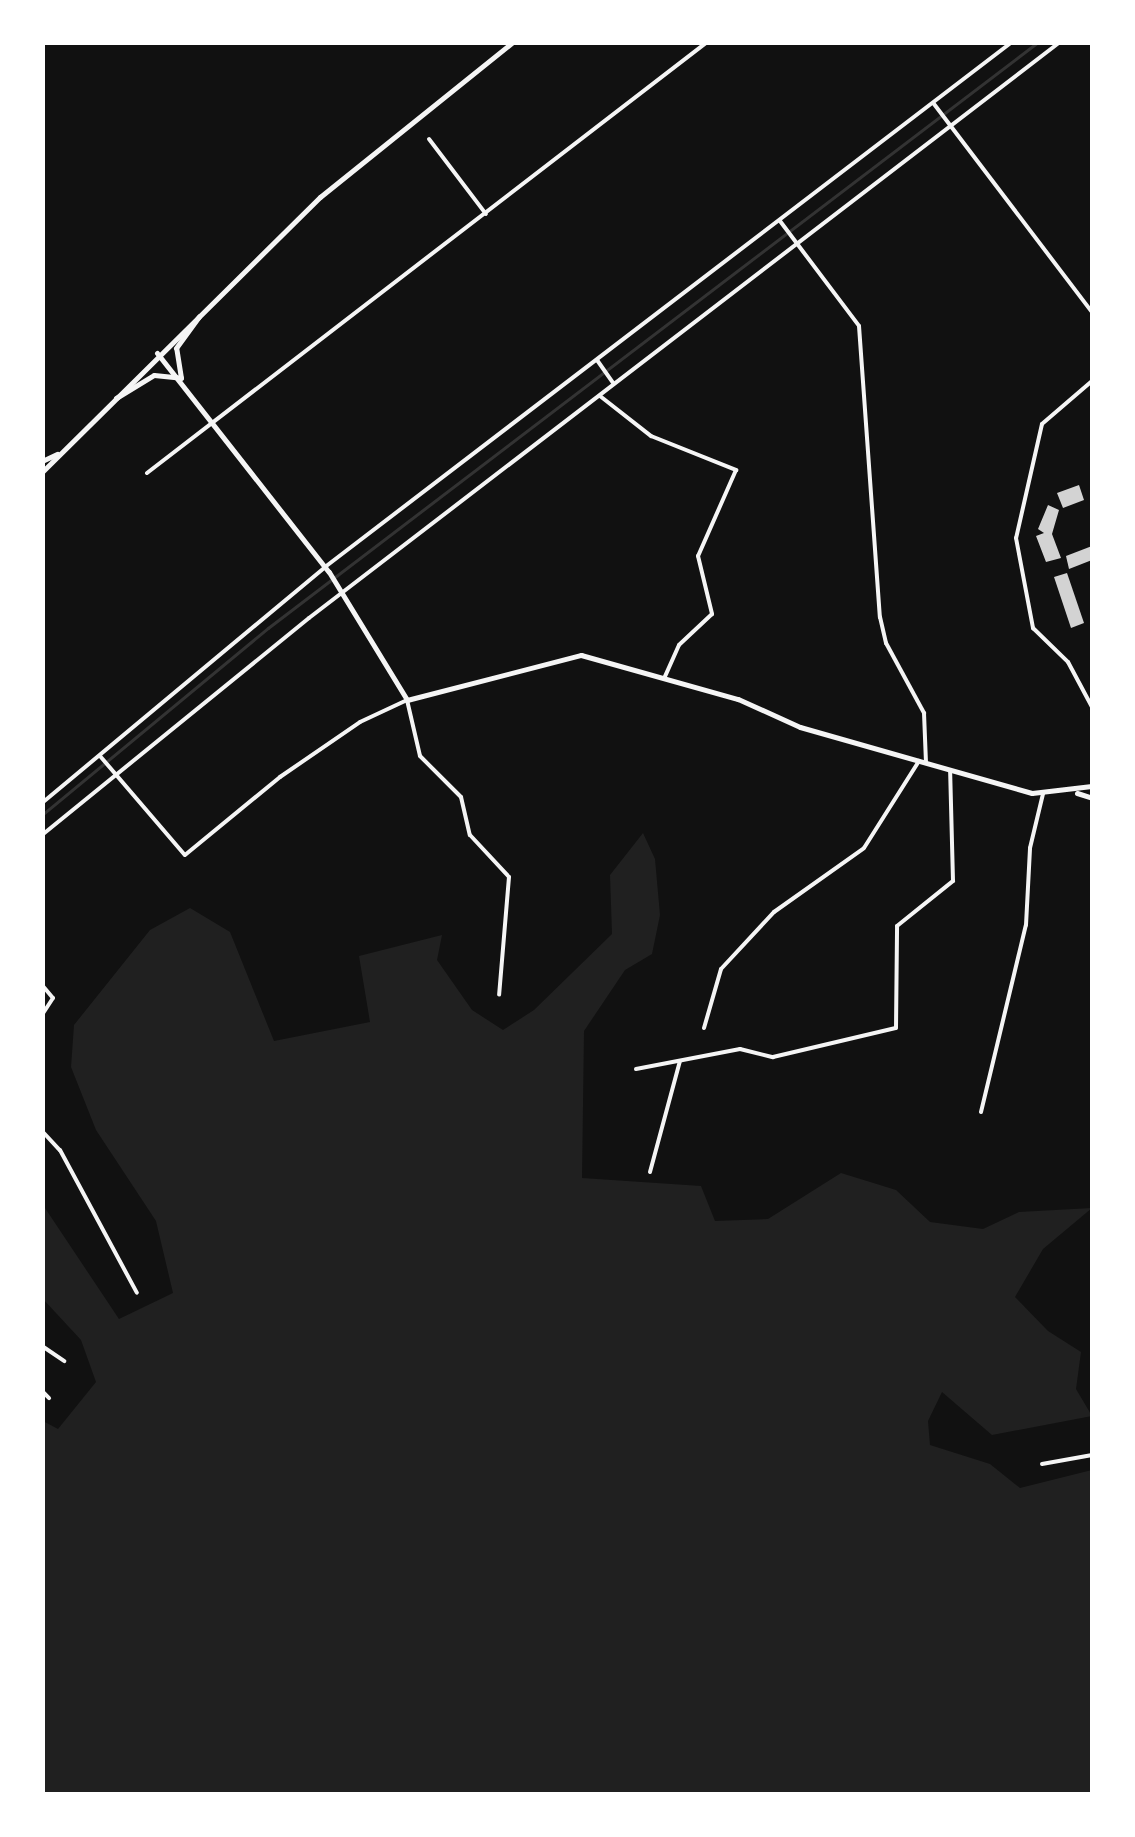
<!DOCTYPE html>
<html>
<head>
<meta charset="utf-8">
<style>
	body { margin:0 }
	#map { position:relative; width:1135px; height:1837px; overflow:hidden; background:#111; font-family:"Noto Sans",sans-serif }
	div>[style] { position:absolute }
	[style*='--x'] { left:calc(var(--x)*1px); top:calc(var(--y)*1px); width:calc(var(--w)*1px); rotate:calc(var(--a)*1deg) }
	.green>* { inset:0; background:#202020 }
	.stream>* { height:2.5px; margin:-1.25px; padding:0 1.25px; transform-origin:1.25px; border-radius:1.25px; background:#333 }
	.building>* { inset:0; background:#d3d3d3 }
	.minor>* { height:4px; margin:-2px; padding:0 2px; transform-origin:2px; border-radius:2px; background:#f5f5f5 }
	.tertiary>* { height:5px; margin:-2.5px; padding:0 2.5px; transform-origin:2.5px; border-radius:2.5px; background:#f5f5f5 }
	.secondary>* { height:5px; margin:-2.5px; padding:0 2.5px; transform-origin:2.5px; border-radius:2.5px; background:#f5f5f5 }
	span { translate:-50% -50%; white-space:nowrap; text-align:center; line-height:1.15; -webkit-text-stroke:8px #fff; paint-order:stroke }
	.frame { position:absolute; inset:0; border:45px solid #fff; pointer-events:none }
</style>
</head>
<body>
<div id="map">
	<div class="green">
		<i style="clip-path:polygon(643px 833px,655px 859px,660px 915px,652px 954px,625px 970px,584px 1031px,582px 1178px,701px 1186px,715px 1221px,768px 1219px,841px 1173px,896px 1190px,930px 1222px,983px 1229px,1019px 1212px,1092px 1208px,1043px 1249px,1015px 1297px,1048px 1331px,1081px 1352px,1076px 1389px,1092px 1416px,992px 1435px,942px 1392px,928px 1421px,930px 1445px,990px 1464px,1020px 1488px,1092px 1470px,1092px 1794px,43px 1794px,43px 1421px,58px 1429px,96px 1382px,81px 1340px,43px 1299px,43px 1205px,119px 1319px,173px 1293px,156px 1221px,96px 1130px,71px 1067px,74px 1025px,150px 930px,190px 908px,230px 932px,274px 1041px,370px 1022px,359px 956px,442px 935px,437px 960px,472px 1010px,503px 1030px,534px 1010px,612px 934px,610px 875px)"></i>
	</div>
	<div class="stream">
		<i style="--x:42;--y:815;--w:293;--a:-39.6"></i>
		<i style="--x:268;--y:628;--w:968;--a:-37.27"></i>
	</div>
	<div class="building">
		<i style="clip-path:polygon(1079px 485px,1084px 500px,1063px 508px,1057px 493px)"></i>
		<i style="clip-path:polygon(1048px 505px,1059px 510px,1052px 534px,1061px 558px,1046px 562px,1036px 536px,1044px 533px,1038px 529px)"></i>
		<i style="clip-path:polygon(1092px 546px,1092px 560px,1069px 569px,1066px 556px)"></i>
		<i style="clip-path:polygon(1067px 573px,1084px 623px,1071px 628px,1054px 577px)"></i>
	</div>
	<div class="minor">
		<i style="--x:934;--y:104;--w:261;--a:52.8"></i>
		<i style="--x:429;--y:139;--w:94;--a:52.8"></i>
		<i style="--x:780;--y:221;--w:131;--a:53"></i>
		<i style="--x:859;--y:326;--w:292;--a:85.9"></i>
		<i style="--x:880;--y:617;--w:27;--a:77"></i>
		<i style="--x:886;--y:643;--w:80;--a:61.5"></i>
		<i style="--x:924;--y:713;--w:50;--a:87.7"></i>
		<i style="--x:597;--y:360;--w:28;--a:55"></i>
		<i style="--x:1092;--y:381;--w:66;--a:139.3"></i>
		<i style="--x:1042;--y:424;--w:117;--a:102.8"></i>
		<i style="--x:1016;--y:538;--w:92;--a:79.3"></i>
		<i style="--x:1033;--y:628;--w:49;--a:44.2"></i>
		<i style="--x:1068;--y:662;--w:51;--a:61.9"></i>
		<i style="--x:600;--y:396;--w:65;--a:38.1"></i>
		<i style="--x:651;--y:436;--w:92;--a:21.8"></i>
		<i style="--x:736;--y:470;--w:94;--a:113.8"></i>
		<i style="--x:698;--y:556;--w:60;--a:76.4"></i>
		<i style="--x:712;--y:614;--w:45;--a:136.8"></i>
		<i style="--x:679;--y:645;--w:36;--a:114"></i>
		<i style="--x:147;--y:473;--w:707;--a:-37.58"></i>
		<i style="--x:100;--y:756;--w:130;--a:49.4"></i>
		<i style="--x:185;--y:855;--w:123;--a:-39.4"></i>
		<i style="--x:280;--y:777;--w:97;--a:-34.5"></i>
		<i style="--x:360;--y:722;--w:52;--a:-25.1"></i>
		<i style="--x:407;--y:700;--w:57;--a:76.9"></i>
		<i style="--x:420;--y:756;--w:58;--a:45"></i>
		<i style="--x:461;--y:797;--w:39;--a:77"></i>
		<i style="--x:470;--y:835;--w:57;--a:47.1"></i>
		<i style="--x:509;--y:877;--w:118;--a:94.8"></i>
		<i style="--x:42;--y:803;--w:368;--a:-39.8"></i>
		<i style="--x:325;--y:567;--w:865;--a:-37.39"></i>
		<i style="--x:42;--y:835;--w:344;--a:-39.1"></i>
		<i style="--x:309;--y:618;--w:946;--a:-37.49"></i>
		<i style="--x:42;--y:985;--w:17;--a:50"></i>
		<i style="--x:53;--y:998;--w:20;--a:123"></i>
		<i style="--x:704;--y:1028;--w:61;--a:-73.9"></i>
		<i style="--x:721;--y:969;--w:78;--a:-47.1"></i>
		<i style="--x:774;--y:912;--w:110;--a:-35.4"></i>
		<i style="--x:864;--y:848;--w:103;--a:-57.7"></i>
		<i style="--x:636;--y:1069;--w:106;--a:-10.9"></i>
		<i style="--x:740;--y:1049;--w:34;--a:14"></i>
		<i style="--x:773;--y:1057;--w:126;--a:-13.3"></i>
		<i style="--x:896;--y:1028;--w:102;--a:-89.4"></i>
		<i style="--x:897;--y:926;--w:72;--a:-38.8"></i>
		<i style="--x:953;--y:881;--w:111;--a:-91.5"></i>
		<i style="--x:981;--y:1112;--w:192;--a:-76.5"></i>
		<i style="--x:1026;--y:925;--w:77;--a:-87"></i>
		<i style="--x:1030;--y:848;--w:56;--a:-76.5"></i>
		<i style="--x:42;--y:1131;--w:26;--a:47"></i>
		<i style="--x:60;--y:1150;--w:162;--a:61.7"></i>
		<i style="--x:650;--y:1172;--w:115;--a:-74.9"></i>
		<i style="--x:42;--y:1346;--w:27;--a:34"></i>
		<i style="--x:42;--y:1391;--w:10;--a:45"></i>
		<i style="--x:1042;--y:1464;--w:51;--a:-10.2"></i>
	</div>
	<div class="tertiary">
		<i style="--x:157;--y:353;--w:278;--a:51.9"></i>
		<i style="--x:329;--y:572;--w:150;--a:58.6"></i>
		<i style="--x:407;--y:700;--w:180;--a:-14.5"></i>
		<i style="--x:581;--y:655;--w:163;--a:15.7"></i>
		<i style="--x:738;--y:699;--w:68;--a:24.3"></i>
		<i style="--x:800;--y:727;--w:241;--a:15.9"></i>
		<i style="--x:1032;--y:793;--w:60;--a:-6.7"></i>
		<i style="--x:1077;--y:793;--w:16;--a:18"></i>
	</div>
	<div class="secondary">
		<i style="--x:181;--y:378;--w:30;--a:-99"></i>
		<i style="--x:176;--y:348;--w:39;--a:-54"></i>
		<i style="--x:116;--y:398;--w:44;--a:-31.2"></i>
		<i style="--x:154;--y:375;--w:27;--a:6"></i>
		<i style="--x:42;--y:461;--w:17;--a:-25"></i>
		<i style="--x:42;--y:472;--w:391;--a:-44.7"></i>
		<i style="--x:320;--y:197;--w:248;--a:-38.8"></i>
	</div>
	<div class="frame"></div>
</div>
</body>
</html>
